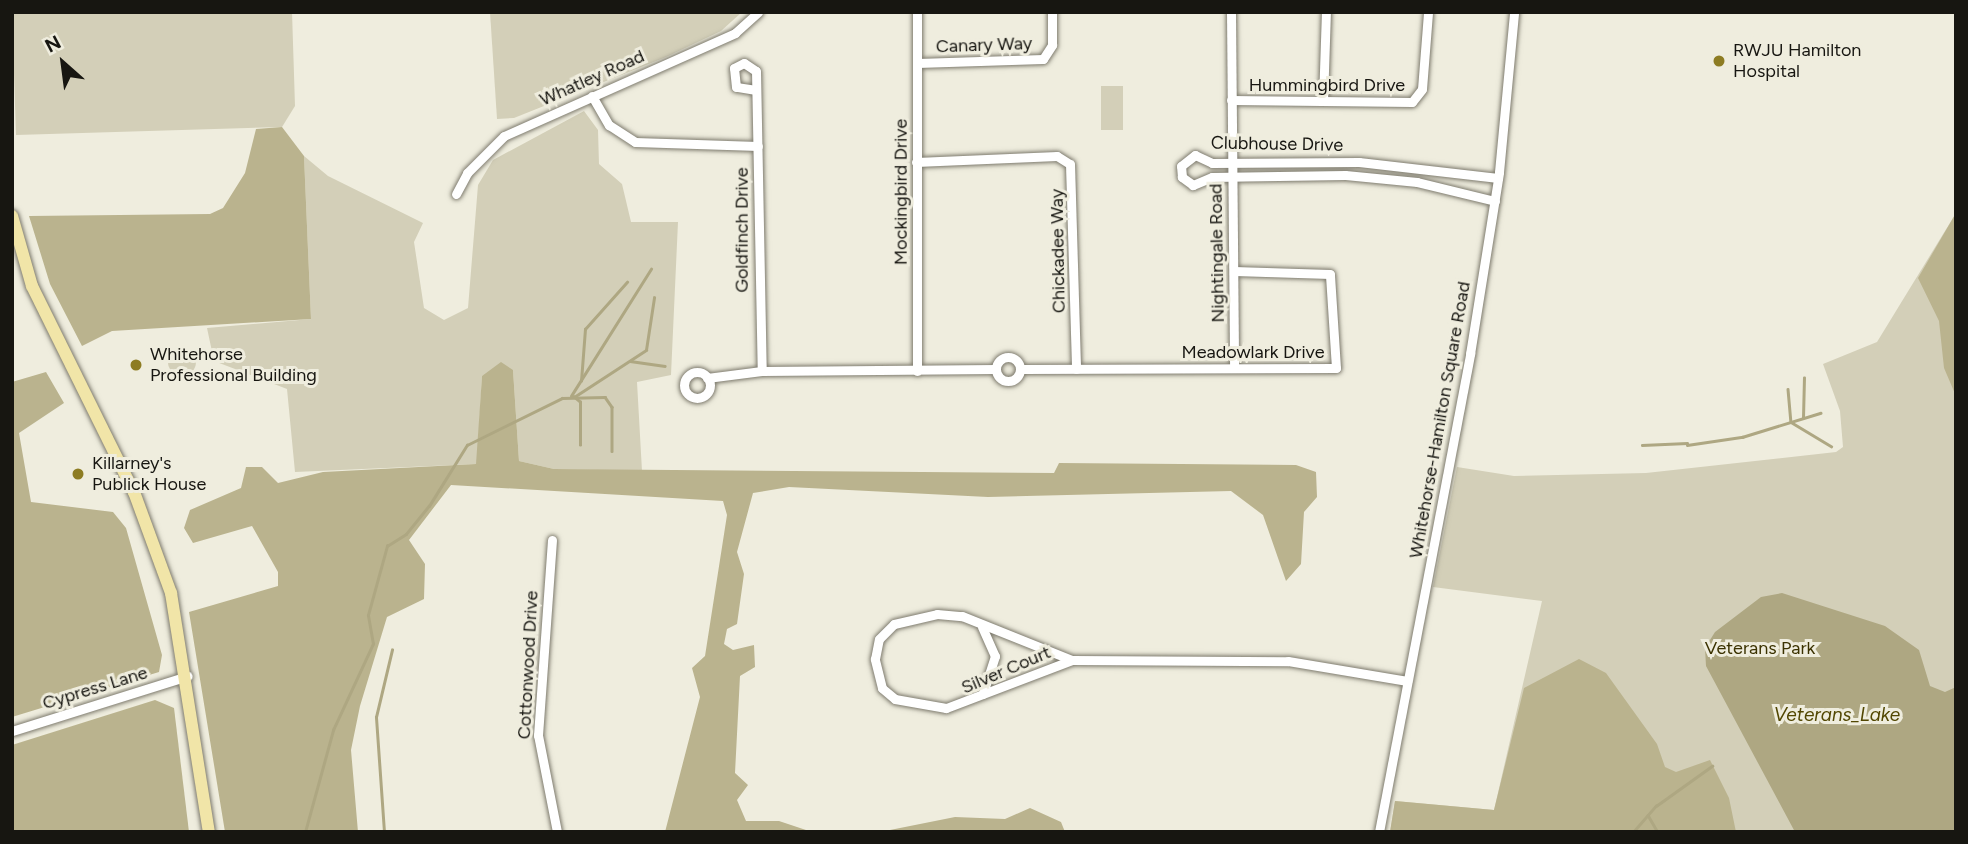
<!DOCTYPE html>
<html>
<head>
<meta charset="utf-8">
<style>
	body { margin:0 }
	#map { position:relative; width:1968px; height:844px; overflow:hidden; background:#efedde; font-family:Figtree,sans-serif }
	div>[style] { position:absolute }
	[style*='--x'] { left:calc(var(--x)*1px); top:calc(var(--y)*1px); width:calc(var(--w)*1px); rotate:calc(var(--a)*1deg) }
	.green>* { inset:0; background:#d3cfb8 }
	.round { border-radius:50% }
	.forest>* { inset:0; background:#bab38e }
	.water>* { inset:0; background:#aea782 }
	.stream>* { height:2.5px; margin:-1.25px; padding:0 1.25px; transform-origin:1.25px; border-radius:1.25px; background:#aea782 }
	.roads { filter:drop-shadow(0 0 2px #7e7b6e) drop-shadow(0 0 2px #7e7b6e) }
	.minor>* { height:9px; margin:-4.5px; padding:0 4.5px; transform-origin:4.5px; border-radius:4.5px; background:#fff }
	.minor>.ring { margin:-4.5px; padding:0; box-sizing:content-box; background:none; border:9px solid #fff; border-radius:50% }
	.major>* { height:12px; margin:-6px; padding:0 6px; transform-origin:6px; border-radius:6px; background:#f1e5a8 }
	.dots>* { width:19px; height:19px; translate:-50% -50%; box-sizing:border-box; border:4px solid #efedde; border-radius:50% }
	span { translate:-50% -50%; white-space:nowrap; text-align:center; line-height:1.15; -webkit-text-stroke:6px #efedde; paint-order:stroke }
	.street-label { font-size:18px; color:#171611 }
	.poi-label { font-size:18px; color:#171611 }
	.left { translate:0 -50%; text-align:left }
	.park-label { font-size:18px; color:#3b3201 }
	.water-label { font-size:19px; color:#524702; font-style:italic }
	.frame { position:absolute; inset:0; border:14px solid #171611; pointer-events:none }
	.north { position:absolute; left:28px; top:28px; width:70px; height:70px; -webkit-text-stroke:5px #efedde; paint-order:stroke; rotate:332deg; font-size:19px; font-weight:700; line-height:28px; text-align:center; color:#171611 }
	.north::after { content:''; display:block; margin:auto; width:24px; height:32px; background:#171611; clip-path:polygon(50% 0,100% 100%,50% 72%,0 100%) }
</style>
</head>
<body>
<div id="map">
	<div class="green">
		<i style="clip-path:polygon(12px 12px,292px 12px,295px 106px,282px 127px,16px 135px)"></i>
		<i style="clip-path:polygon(490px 12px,742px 12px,721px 31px,666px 57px,514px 118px,497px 119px)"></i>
		<i style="clip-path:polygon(1101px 86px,1123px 86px,1123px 130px,1101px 130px)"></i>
		<i style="clip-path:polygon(584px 111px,598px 130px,599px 164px,622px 184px,631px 222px,678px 222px,671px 375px,637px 382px,642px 471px,554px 469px,519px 461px,513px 370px,482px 376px,477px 464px,295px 472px,287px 389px,214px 361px,207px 328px,311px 319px,304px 156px,328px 176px,423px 223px,414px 242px,424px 308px,444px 320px,468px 308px,478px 185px,493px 160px)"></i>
		<i style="clip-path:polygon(1956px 213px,1956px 832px,1390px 832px,1395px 801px,1494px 810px,1542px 601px,1433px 587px,1457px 467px,1514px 476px,1646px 473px,1836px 452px,1843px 447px,1840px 411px,1823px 364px,1877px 342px)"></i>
		<i class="round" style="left:168px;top:348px;width:28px;height:28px"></i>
	</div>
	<div class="forest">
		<i style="clip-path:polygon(282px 127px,304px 156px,311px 319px,112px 331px,82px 346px,50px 284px,29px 216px,210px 214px,223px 208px,245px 173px,256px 129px)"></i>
		<i style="clip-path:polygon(1956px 213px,1956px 396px,1944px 368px,1939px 321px,1918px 278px)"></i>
		<i style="clip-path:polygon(501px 362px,513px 370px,519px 461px,554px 469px,1054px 473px,1059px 463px,1296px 465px,1316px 472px,1317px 497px,1304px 512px,1301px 564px,1286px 581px,1263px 515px,1231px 491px,988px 497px,789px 487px,753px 493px,737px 552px,744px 574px,737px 624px,727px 629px,724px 644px,733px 650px,754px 645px,755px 667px,740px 676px,735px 773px,748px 785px,737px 800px,746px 821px,779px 821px,812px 832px,665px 832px,700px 697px,692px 668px,705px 656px,727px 515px,723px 501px,451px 485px,409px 540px,425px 564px,424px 599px,387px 617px,360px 706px,351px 750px,358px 832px,225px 832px,189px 612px,278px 586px,278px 572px,252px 526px,193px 543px,184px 528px,190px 510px,241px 488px,246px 467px,262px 467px,278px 483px,323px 472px,476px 464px,482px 376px)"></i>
		<i style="clip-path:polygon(46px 372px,64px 403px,19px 433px,31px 502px,113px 512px,126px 528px,162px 655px,159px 672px,12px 717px,12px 382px)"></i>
		<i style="clip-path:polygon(1579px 659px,1606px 673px,1657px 744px,1665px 767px,1676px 772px,1710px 760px,1729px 798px,1736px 832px,1390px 832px,1395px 801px,1494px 810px,1524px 688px)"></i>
		<i style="clip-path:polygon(155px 700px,174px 708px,189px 832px,12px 832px,12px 745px)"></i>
		<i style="clip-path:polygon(1030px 808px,1061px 822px,1065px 832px,880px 832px,955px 817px,1005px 819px)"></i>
	</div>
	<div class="water">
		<i style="clip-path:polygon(1782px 593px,1885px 626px,1919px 650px,1930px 686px,1945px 692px,1956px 687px,1956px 832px,1795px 832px,1706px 666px,1705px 648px,1715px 632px,1761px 597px)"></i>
	</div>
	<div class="stream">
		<i style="--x:630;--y:361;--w:35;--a:8"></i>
		<i style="--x:581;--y:381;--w:52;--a:-85.6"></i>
		<i style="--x:585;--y:329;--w:63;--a:-48.2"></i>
		<i style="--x:1788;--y:389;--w:33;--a:85"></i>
		<i style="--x:1791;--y:422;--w:47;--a:31"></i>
		<i style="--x:571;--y:396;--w:150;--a:-57.8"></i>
		<i style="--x:1803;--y:418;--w:40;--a:-88.6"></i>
		<i style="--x:580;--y:445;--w:43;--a:-90"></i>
		<i style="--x:580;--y:402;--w:8;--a:-140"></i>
		<i style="--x:574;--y:397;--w:86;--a:-33.1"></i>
		<i style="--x:646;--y:350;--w:53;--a:-81.3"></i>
		<i style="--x:1642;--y:445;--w:45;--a:-2.5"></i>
		<i style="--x:1687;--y:445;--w:56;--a:-8.3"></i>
		<i style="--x:1742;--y:437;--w:82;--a:-17.1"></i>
		<i style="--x:1648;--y:815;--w:20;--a:60"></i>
		<i style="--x:305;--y:832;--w:106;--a:-74.6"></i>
		<i style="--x:333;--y:730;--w:95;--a:-65.1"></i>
		<i style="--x:373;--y:644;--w:29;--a:-100"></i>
		<i style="--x:368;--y:615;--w:72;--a:-74.6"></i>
		<i style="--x:387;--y:546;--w:22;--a:-32"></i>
		<i style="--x:406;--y:534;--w:36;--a:-51"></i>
		<i style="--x:429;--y:506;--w:72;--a:-58.1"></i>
		<i style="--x:467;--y:445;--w:106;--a:-26.3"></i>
		<i style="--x:562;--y:398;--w:43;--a:-1.3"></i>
		<i style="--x:605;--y:397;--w:12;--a:55"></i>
		<i style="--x:612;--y:407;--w:44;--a:90"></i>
		<i style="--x:384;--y:832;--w:115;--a:-94"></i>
		<i style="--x:376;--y:717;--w:69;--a:-76.6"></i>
		<i style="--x:1633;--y:832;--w:35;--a:-49"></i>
		<i style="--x:1656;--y:806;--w:69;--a:-35.5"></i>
	</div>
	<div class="roads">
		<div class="minor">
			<i style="--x:917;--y:12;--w:359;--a:90"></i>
			<i style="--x:1231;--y:12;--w:356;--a:89.5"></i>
			<i style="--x:917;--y:63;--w:126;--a:-1.8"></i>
			<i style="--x:1043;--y:59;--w:17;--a:-57"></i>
			<i style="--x:1052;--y:45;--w:33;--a:-90"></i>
			<i style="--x:756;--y:90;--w:20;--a:-171"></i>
			<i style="--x:736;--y:87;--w:19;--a:-96"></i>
			<i style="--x:734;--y:68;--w:11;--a:-27"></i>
			<i style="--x:744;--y:63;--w:14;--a:34"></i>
			<i style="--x:756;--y:71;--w:300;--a:88.9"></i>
			<i style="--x:592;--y:96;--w:34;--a:60"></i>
			<i style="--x:609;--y:125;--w:31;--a:33"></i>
			<i style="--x:635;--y:142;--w:123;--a:1.9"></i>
			<i style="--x:1231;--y:100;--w:181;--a:0.6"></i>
			<i style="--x:1412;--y:102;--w:16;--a:-52"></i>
			<i style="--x:1422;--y:89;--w:77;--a:-85.5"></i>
			<i style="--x:1323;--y:101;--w:89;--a:-88.1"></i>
			<i style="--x:916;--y:162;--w:141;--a:-2.4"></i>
			<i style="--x:1057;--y:156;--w:15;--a:32"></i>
			<i style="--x:1070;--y:164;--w:205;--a:88.3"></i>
			<i style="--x:456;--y:194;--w:24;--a:-62"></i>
			<i style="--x:467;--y:173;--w:52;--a:-45"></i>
			<i style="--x:504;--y:136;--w:253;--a:-24"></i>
			<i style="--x:735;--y:33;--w:31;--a:-42"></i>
			<i style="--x:1495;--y:201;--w:80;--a:-166.3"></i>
			<i style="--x:1417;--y:182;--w:72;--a:-174.4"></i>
			<i style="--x:1345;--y:175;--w:133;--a:179.1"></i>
			<i style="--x:1212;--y:177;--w:21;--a:157"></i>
			<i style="--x:1193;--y:185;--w:14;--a:-144"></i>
			<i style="--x:1182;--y:177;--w:11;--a:-95"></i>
			<i style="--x:1181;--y:166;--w:18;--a:-38"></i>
			<i style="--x:1195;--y:155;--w:19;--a:25"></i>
			<i style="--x:1212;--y:163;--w:147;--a:-0.4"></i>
			<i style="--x:1359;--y:162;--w:140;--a:6.6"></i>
			<i class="ring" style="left:996px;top:357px;width:15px;height:15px"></i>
			<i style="--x:1021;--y:369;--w:315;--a:-0.2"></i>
			<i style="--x:1336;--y:368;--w:94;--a:-93.7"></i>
			<i style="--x:1330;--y:274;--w:96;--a:-178.2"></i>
			<i class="ring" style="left:684px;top:372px;width:17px;height:17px"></i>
			<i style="--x:707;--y:378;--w:55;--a:-7.3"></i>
			<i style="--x:762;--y:371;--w:234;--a:-0.5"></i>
			<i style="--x:552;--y:540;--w:196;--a:94.1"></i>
			<i style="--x:538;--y:735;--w:99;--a:78.9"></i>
			<i style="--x:982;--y:627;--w:32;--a:66"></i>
			<i style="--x:995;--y:656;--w:40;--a:108"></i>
			<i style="--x:1072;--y:660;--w:135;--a:159.1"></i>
			<i style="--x:946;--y:708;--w:52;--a:-170"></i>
			<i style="--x:895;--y:699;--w:17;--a:-140"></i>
			<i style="--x:882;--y:688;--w:30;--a:-104"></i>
			<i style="--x:875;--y:659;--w:20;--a:-79"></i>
			<i style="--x:879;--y:639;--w:21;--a:-45"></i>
			<i style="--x:894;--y:624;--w:44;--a:-13.1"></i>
			<i style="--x:937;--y:614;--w:25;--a:5"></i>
			<i style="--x:962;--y:616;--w:118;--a:21.8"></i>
			<i style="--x:1072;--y:660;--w:216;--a:0.3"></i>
			<i style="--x:1288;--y:661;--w:121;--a:9.5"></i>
			<i style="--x:12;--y:731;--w:184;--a:-17.4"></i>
			<i style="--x:1379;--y:832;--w:487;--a:-79.2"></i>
			<i style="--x:1470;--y:354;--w:184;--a:-80.9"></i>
			<i style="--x:1499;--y:172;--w:161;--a:-84.6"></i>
		</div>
		<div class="major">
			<i style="--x:12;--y:216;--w:73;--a:74.1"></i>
			<i style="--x:32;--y:286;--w:230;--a:63.7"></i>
			<i style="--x:134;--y:492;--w:108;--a:69.9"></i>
			<i style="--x:171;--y:593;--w:242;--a:81"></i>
		</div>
	</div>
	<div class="dots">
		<i style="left:1719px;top:61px;background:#8d7c22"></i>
		<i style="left:136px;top:365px;background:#8d7c22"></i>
		<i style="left:78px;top:474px;background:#8d7c22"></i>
	</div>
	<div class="street-label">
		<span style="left:984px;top:45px;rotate:-2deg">Canary Way</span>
		<span style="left:592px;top:78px;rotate:-24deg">Whatley Road</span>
		<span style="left:1327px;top:85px">Hummingbird Drive</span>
		<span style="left:1277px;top:144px;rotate:1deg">Clubhouse Drive</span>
		<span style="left:901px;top:192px;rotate:-90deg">Mockingbird Drive</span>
		<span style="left:742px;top:230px;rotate:-90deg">Goldfinch Drive</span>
		<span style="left:1058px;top:251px;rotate:-91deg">Chickadee Way</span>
		<span style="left:1217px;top:253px;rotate:-91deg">Nightingale Road</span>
		<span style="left:1253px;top:352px">Meadowlark Drive</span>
		<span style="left:1440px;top:420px;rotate:-80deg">Whitehorse-Hamilton Square Road</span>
		<span style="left:528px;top:665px;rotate:-87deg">Cottonwood Drive</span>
		<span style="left:1006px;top:670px;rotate:-23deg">Silver Court</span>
		<span style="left:95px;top:688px;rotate:-17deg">Cypress Lane</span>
	</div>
	<div class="poi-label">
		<span class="left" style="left:1733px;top:61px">RWJU Hamilton<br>Hospital</span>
		<span class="left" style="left:150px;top:365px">Whitehorse<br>Professional Building</span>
		<span class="left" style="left:92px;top:474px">Killarney's<br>Publick House</span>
	</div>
	<div class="park-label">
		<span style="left:1760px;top:648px">Veterans Park</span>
	</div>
	<div class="water-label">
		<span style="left:1837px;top:715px">Veterans_Lake</span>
	</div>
	<div class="frame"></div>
	<div class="north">N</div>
</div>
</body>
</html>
